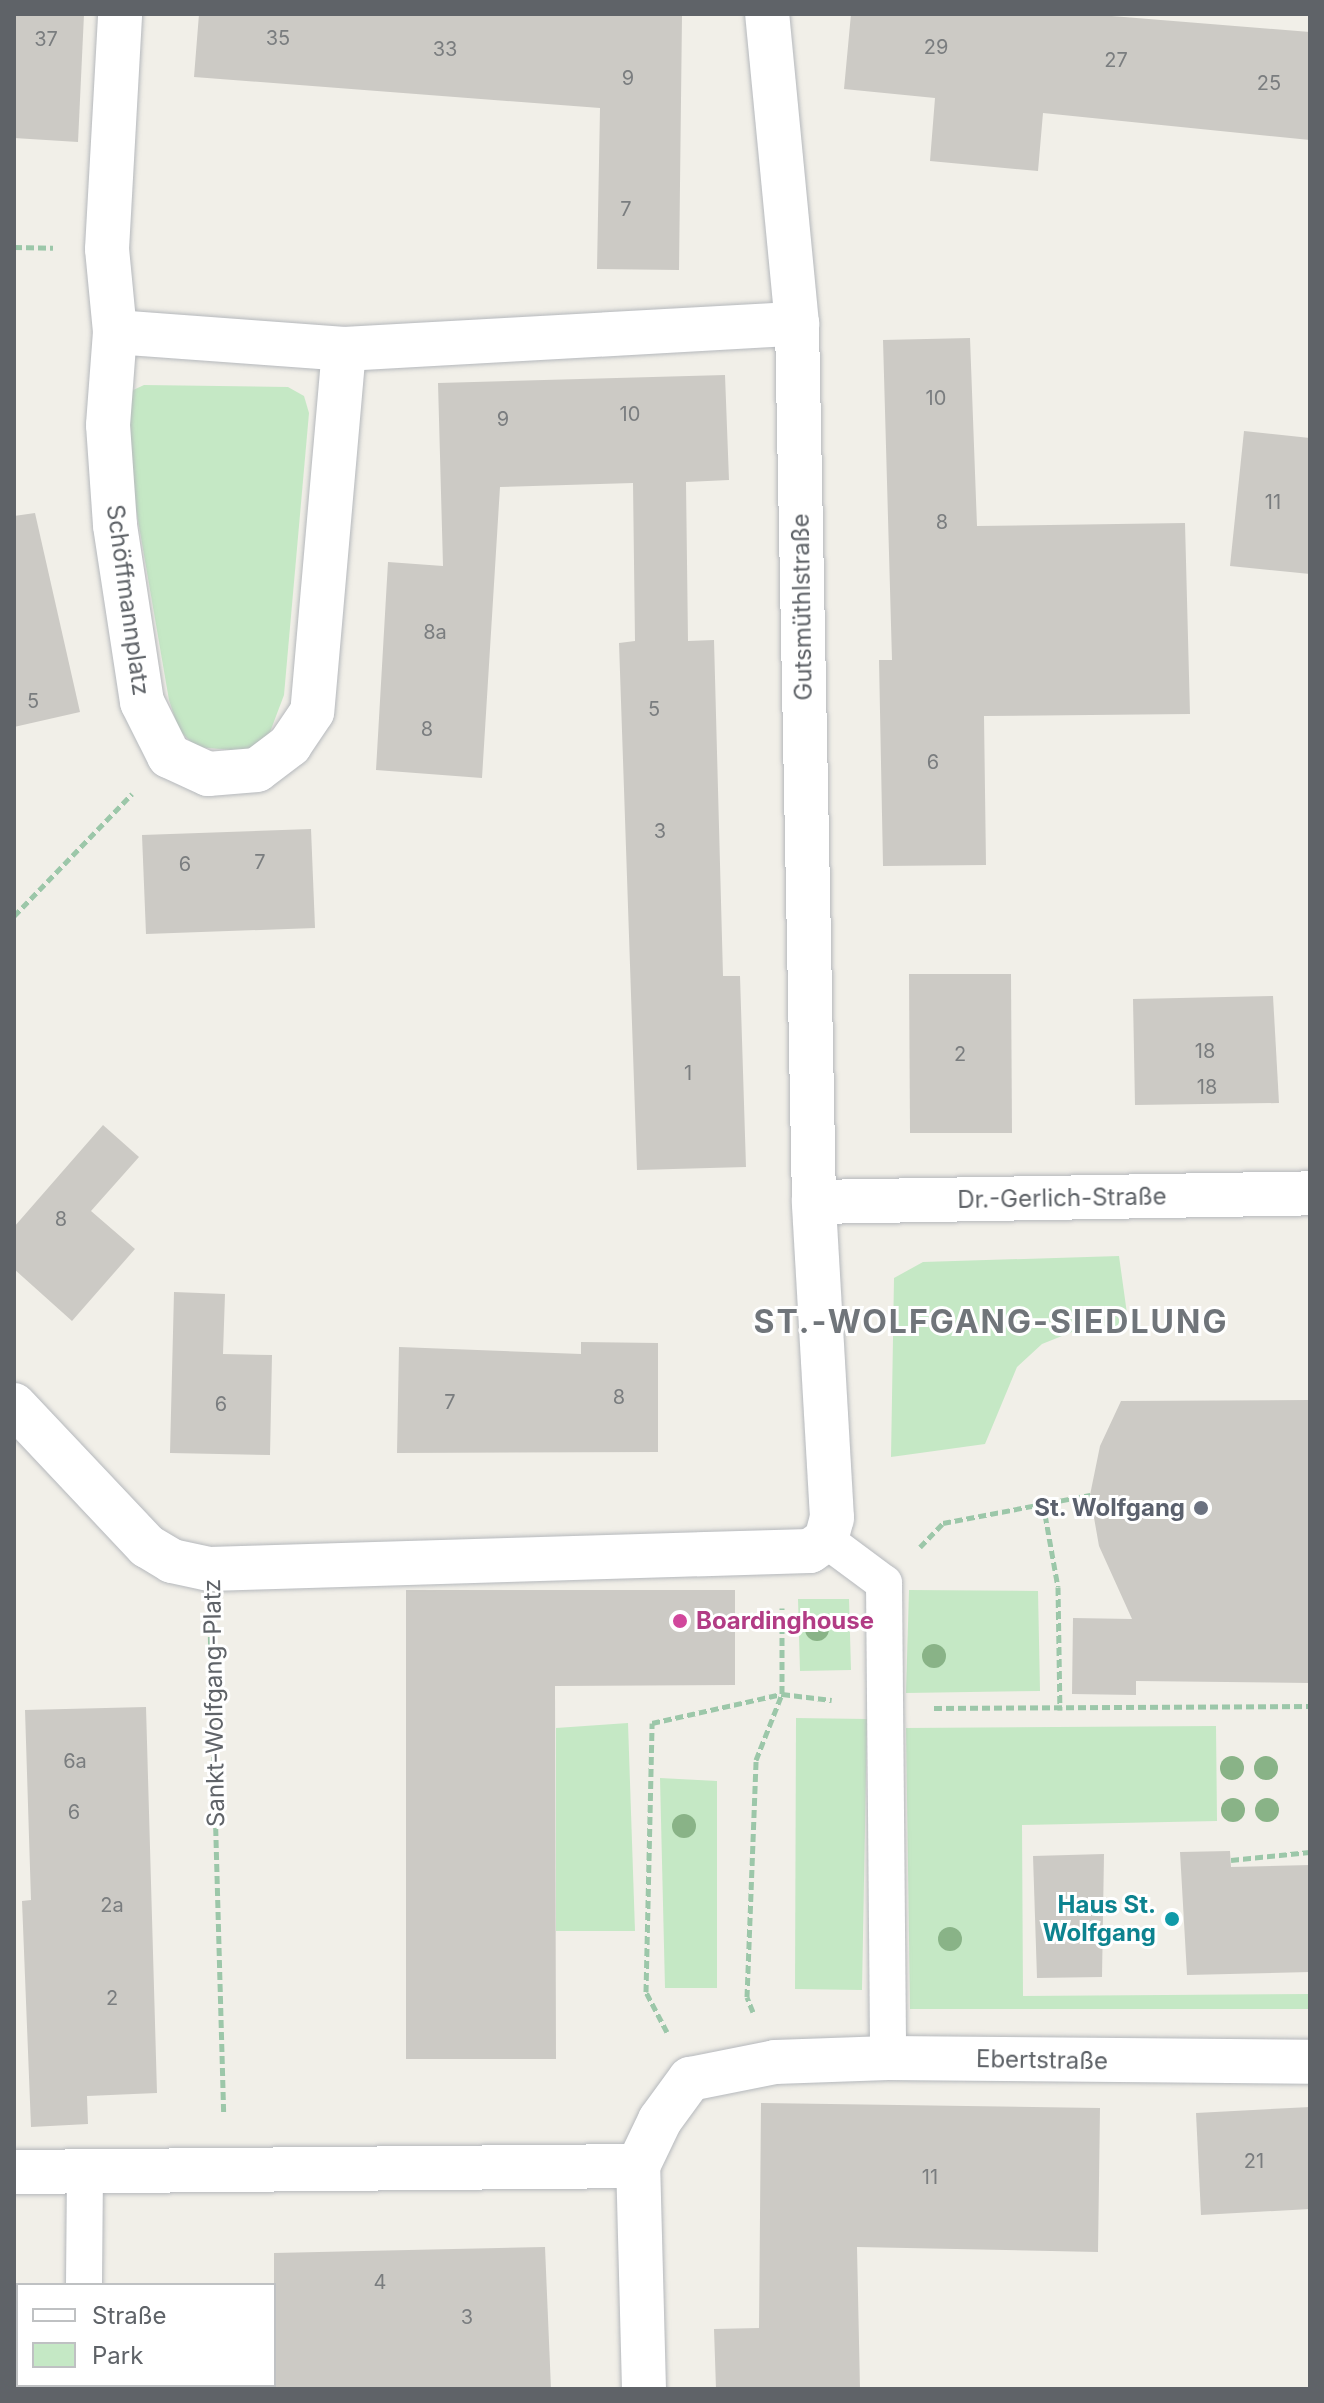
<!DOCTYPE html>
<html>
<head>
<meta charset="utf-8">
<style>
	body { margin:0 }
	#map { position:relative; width:1324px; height:2403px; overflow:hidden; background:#f1efe8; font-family:Inter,sans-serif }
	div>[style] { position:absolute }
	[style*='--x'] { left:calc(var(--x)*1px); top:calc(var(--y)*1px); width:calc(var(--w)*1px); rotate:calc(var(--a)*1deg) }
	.green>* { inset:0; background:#c5e8c5 }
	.building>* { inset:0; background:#cccac5 }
	.path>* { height:5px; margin-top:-2.5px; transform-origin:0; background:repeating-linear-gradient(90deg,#9cc7a9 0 8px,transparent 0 12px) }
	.roads { filter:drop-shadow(0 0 2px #b5b8bc) drop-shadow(0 0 2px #b5b8bc) }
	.service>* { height:36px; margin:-18px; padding:0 18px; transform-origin:18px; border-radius:18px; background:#fff }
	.minor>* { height:44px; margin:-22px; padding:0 22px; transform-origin:22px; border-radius:22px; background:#fff }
	.trees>* { width:24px; height:24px; margin:-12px; border-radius:50%; background:#89b387 }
	.dots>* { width:22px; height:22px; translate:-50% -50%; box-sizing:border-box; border:4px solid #fff; border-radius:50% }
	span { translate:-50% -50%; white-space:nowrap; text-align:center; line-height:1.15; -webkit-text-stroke:6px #fff; paint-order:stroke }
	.number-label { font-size:20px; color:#7a7d7f }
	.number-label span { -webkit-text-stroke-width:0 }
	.street-label { font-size:24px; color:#5f6368 }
	.worship-label { font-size:24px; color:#5b616d; font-weight:700 }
	.right { translate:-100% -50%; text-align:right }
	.hotel-label { font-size:24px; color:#b23c85; font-weight:700 }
	.left { translate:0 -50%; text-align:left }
	.culture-label { font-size:24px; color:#0d838f; font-weight:700 }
	.district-label { font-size:32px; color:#70757a; font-weight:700; letter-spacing:2px }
	.frame { position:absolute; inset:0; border:16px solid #5f6368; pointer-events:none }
	.legend { position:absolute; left:16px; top:2283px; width:260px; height:104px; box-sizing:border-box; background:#fff; border:2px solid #bfc1c3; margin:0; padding:10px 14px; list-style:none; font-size:24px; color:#5f6368 }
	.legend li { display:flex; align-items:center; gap:16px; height:40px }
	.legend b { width:40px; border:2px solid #bfc1c3 }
</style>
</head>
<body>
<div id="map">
	<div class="green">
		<i style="clip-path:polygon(144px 385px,288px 387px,304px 396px,309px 413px,284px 695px,267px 740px,244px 751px,196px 747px,179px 730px,169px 700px,119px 410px,129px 392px)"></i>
		<i style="clip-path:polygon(1119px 1256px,1129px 1328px,1072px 1332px,1042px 1344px,1017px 1367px,985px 1444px,891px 1457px,894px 1278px,923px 1262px)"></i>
		<i style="clip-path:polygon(909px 1590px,1038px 1591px,1040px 1691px,906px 1693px)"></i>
		<i style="clip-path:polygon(798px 1599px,849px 1599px,851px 1670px,800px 1671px)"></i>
		<i style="clip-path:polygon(796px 1718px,867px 1719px,862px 1990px,795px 1989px)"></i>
		<i style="clip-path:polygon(628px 1723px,635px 1931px,556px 1931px,556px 1728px)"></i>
		<i style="clip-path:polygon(1216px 1726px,1217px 1821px,1022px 1825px,1023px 1996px,1310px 1994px,1310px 2009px,910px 2009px,906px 1728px)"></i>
		<i style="clip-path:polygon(660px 1778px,717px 1781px,717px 1988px,665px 1988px)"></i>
	</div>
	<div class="building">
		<i style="clip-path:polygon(14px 14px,84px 14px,78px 142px,14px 138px)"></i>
		<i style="clip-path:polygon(199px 14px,682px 16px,679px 270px,597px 269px,600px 108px,194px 77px)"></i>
		<i style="clip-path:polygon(851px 14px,1087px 14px,1310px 32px,1310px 140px,1043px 113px,1038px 171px,930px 161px,935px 98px,844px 89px)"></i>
		<i style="clip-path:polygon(970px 338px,977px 526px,1185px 523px,1190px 714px,984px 716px,986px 865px,883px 866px,879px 660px,892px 660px,883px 340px)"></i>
		<i style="clip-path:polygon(725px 375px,729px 480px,686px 482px,688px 641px,714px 640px,723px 976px,740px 976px,746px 1167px,637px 1170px,619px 643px,635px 641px,633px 483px,500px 487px,482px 778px,376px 770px,388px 562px,443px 566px,438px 383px)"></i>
		<i style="clip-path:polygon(1244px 431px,1310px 438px,1310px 574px,1230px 566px)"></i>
		<i style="clip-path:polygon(35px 513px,80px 712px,14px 727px,14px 516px)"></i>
		<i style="clip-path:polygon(311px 829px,315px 928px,146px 934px,142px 835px)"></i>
		<i style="clip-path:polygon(909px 974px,1011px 974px,1012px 1133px,910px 1133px)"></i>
		<i style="clip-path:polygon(1273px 996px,1279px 1103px,1135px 1105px,1133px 999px)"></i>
		<i style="clip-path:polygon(103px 1125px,139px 1157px,91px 1211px,135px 1249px,72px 1321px,14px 1269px,14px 1227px)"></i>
		<i style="clip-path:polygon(174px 1292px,225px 1294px,223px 1354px,272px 1355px,270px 1455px,170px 1453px)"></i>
		<i style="clip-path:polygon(581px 1342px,658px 1343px,658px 1452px,397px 1453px,399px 1347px,581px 1354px)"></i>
		<i style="clip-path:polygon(1310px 1400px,1310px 1683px,1136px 1681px,1136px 1695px,1072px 1694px,1073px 1618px,1132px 1619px,1099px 1546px,1090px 1495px,1100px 1446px,1121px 1401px)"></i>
		<i style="clip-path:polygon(406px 1590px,735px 1590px,735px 1685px,555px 1686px,556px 2059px,406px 2059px)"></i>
		<i style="clip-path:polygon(146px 1707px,157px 2093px,87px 2096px,88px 2124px,31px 2127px,22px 1901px,31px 1900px,25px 1710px)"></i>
		<i style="clip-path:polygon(1230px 1851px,1231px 1867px,1310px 1865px,1310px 1972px,1187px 1975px,1180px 1852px)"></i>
		<i style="clip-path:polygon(1104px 1854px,1102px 1977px,1037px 1978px,1033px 1856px)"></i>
		<i style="clip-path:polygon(761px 2103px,1100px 2108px,1098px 2252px,857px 2247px,860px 2389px,716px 2389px,714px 2329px,759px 2328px)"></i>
		<i style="clip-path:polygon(1310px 2107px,1310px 2209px,1201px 2215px,1196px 2113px)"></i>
		<i style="clip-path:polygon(545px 2247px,551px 2389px,274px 2389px,274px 2253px)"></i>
	</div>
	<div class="path">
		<i style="--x:14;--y:247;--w:39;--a:1"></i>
		<i style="--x:14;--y:916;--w:170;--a:-46"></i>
		<i style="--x:1043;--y:1503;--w:85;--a:79.9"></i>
		<i style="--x:1058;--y:1587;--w:123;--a:89.1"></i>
		<i style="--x:920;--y:1547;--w:33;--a:-46"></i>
		<i style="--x:943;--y:1523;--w:150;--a:-10.8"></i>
		<i style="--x:210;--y:1624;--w:490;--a:88.4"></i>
		<i style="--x:934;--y:1708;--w:376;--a:-0.3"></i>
		<i style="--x:1231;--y:1860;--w:79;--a:-5.8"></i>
		<i style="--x:753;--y:2012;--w:16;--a:-112"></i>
		<i style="--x:747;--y:1997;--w:237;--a:-87.8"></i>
		<i style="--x:756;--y:1760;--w:71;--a:-68.5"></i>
		<i style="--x:782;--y:1694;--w:86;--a:-90"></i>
		<i style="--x:667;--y:2032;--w:45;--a:-117.7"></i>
		<i style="--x:646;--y:1992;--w:269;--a:-88.7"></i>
		<i style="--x:652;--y:1723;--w:133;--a:-12.6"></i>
		<i style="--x:782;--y:1694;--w:50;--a:6.8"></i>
	</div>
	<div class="roads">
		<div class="service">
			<i style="--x:826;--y:1540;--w:72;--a:36.6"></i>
			<i style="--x:884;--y:1583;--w:475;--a:89.5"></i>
			<i style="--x:84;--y:2285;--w:115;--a:-89.5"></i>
			<i style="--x:83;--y:2389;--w:4;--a:-90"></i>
		</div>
		<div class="minor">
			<i style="--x:115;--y:332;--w:83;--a:-95.5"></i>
			<i style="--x:107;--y:249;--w:235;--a:-86.8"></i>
			<i style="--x:344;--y:349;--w:364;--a:95"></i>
			<i style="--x:312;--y:712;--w:40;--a:124"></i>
			<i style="--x:290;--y:745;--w:41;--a:142.9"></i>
			<i style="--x:257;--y:770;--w:49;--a:175.3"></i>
			<i style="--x:208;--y:774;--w:43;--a:-155.2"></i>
			<i style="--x:169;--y:756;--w:60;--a:-116.6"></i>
			<i style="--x:142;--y:702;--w:179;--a:-98.7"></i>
			<i style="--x:115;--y:525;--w:100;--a:-94"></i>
			<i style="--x:108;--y:425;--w:93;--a:-85.7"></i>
			<i style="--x:115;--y:332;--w:230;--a:4.2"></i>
			<i style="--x:344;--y:349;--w:454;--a:-3.2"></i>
			<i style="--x:814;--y:1202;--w:496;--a:-1"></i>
			<i style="--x:14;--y:1405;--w:194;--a:46.7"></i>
			<i style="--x:147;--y:1546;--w:29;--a:31"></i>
			<i style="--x:172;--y:1561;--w:38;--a:12"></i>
			<i style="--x:209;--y:1569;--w:601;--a:-1.72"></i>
			<i style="--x:810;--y:1551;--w:19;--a:-35"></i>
			<i style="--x:826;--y:1540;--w:23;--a:-75"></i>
			<i style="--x:832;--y:1518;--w:317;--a:-93.3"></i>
			<i style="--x:814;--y:1202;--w:878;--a:-91.11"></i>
			<i style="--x:797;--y:324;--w:311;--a:-95.5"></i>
			<i style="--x:14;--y:2172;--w:624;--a:-0.55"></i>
			<i style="--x:644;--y:2389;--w:223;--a:-91.5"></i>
			<i style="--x:638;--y:2166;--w:51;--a:-64.4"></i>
			<i style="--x:660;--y:2120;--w:51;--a:-53.8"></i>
			<i style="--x:690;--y:2079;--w:87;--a:-11.3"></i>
			<i style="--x:775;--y:2062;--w:113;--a:-2"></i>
			<i style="--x:888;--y:2058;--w:422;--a:0.5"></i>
		</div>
	</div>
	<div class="trees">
		<i style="left:817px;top:1629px"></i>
		<i style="left:934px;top:1656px"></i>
		<i style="left:1232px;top:1768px"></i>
		<i style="left:1266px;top:1768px"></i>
		<i style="left:1233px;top:1810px"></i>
		<i style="left:1267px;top:1810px"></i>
		<i style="left:684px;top:1826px"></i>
		<i style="left:950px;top:1939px"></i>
	</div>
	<div class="dots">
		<i style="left:1201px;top:1508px;background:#6b7280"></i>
		<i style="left:680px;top:1621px;background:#d1479c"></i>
		<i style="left:1172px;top:1919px;background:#0f9aa8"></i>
	</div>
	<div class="number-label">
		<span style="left:278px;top:38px">35</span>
		<span style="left:46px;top:39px">37</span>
		<span style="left:936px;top:47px">29</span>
		<span style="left:445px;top:49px">33</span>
		<span style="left:1116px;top:60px">27</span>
		<span style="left:628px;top:78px">9</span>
		<span style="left:1269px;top:83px">25</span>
		<span style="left:626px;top:209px">7</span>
		<span style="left:936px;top:398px">10</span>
		<span style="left:630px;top:414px">10</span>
		<span style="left:503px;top:419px">9</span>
		<span style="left:1273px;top:502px">11</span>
		<span style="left:942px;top:522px">8</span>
		<span style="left:435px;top:632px">8a</span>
		<span style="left:33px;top:701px">5</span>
		<span style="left:654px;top:709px">5</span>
		<span style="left:427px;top:729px">8</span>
		<span style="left:933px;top:762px">6</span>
		<span style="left:660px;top:831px">3</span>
		<span style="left:260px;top:862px">7</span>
		<span style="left:185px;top:864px">6</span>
		<span style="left:1205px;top:1051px">18</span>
		<span style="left:960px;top:1054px">2</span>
		<span style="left:688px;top:1073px">1</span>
		<span style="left:1207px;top:1087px">18</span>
		<span style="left:61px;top:1219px">8</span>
		<span style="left:619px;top:1397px">8</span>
		<span style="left:450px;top:1402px">7</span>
		<span style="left:221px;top:1404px">6</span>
		<span style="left:75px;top:1761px">6a</span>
		<span style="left:74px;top:1812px">6</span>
		<span style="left:112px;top:1905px">2a</span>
		<span style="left:112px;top:1998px">2</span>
		<span style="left:1254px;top:2161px">21</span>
		<span style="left:930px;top:2177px">11</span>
		<span style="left:380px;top:2282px">4</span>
		<span style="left:467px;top:2317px">3</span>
	</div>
	<div class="street-label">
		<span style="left:128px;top:600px;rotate:82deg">Schöffmannplatz</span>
		<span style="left:802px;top:607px;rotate:-91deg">Gutsmüthlstraße</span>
		<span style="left:1062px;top:1198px;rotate:-1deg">Dr.-Gerlich-Straße</span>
		<span style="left:214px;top:1703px;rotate:-91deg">Sankt-Wolfgang-Platz</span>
		<span style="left:1042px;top:2060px;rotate:1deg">Ebertstraße</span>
	</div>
	<div class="worship-label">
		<span class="right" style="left:1185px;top:1508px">St. Wolfgang</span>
	</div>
	<div class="hotel-label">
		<span class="left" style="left:696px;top:1621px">Boardinghouse</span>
	</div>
	<div class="culture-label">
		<span class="right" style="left:1156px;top:1919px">Haus St.<br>Wolfgang</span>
	</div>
	<div class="district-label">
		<span style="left:991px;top:1322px">ST.-WOLFGANG-SIEDLUNG</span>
	</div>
	<div class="frame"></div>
	<ul class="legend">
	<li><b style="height:10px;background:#fff"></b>Straße</li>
	<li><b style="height:22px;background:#c5e8c5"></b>Park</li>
	</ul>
</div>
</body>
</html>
